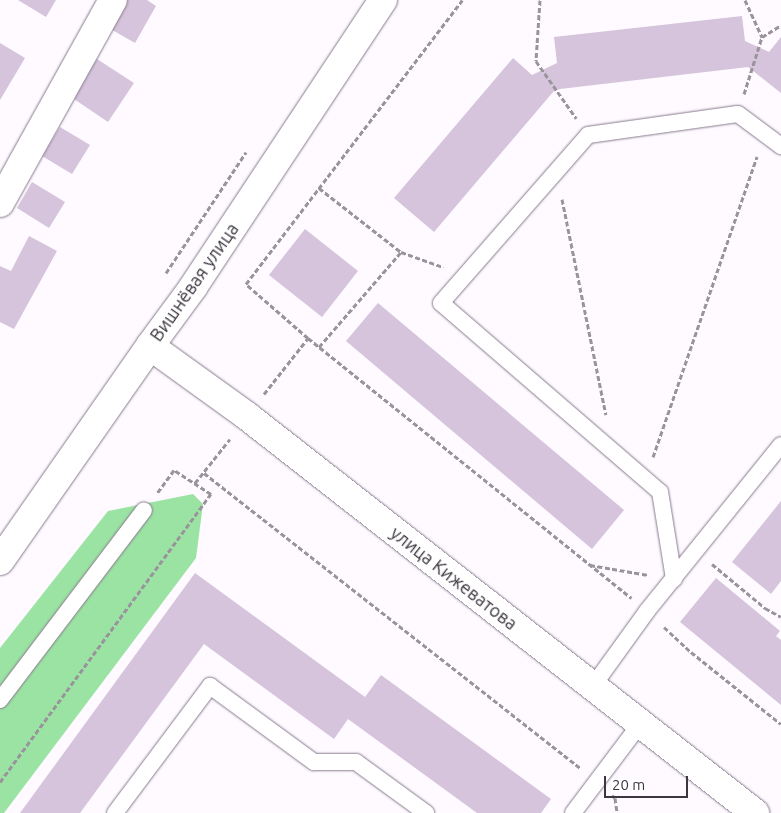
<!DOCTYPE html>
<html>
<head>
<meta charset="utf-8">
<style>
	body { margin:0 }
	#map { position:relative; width:781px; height:813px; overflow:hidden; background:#fefaff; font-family:Ubuntu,sans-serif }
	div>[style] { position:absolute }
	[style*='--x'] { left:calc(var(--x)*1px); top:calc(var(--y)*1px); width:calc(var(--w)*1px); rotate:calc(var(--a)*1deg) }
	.green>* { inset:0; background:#9be3a3 }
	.building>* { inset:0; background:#d5c4db }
	.path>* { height:3px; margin-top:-1.5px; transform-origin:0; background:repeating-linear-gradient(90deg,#99949b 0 5px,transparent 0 7.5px) }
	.roads { filter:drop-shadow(0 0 1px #88798e) drop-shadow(0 0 1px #88798e) }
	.lane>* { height:16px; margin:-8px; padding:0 8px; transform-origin:8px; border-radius:8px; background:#fff }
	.street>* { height:28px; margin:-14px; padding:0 14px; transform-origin:14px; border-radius:14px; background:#fff }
	.secondary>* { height:28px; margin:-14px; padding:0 14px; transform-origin:14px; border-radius:14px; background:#fff }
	span { translate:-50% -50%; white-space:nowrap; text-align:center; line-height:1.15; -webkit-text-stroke:4.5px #fff; paint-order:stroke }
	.street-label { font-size:18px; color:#3c363f }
	.scale { position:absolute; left:604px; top:776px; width:84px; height:22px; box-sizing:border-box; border:2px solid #3c363f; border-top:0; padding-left:6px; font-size:15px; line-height:18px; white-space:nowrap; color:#3c363f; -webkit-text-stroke:4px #fff; paint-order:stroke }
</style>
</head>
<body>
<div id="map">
	<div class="green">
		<i style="clip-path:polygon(193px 494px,203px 504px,196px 558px,4px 813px,0 813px,0 648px,108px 511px)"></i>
	</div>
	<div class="building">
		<i style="clip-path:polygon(18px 0,56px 0,46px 17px)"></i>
		<i style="clip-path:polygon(123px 0,147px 0,156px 6px,135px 43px,107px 27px)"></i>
		<i style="clip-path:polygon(742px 16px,745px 41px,769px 52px,781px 37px,781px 93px,748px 67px,560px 89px,553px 92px,434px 232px,394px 198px,513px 58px,532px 75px,557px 63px,554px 37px)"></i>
		<i style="clip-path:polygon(0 43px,25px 58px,0 100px)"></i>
		<i style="clip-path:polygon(97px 59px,134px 83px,108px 122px,71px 97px)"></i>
		<i style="clip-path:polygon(60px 127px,90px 145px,72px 174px,42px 156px)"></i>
		<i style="clip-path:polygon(32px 182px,65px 202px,49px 228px,17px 208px)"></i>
		<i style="clip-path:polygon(305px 229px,358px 271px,322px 317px,269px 275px)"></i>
		<i style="clip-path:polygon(29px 236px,57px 251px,14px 329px,0 322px,0 266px,11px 271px)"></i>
		<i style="clip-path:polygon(378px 303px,624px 510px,592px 549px,346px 341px)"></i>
		<i style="clip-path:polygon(781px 501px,781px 581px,771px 594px,732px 562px)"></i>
		<i style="clip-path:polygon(195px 573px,365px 697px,381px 675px,551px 799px,541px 813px,477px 813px,348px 719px,334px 739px,204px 644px,80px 813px,20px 813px)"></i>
		<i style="clip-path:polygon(716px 578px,780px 631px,776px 636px,781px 640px,781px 705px,680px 622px)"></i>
	</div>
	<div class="path">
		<i style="--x:540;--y:0;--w:61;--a:93.8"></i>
		<i style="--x:536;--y:61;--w:70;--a:54.9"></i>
		<i style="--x:745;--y:0;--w:41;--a:65.3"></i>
		<i style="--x:744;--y:94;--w:60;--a:-72.5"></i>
		<i style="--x:762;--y:37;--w:22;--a:-32"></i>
		<i style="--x:319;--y:188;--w:104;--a:38"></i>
		<i style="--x:562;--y:199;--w:220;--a:78.5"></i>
		<i style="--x:166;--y:273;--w:145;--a:-56.5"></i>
		<i style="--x:308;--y:338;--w:82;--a:-138.9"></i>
		<i style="--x:246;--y:284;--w:357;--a:-52.7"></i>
		<i style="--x:319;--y:347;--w:125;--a:-49.2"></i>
		<i style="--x:401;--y:252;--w:45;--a:19.7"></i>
		<i style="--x:264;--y:394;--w:71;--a:-51.8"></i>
		<i style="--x:308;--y:338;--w:415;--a:38.8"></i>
		<i style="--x:653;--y:457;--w:318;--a:-70.9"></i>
		<i style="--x:204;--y:473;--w:479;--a:38.1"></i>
		<i style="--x:195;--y:483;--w:56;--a:-51.5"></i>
		<i style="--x:712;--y:564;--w:69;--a:39.7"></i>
		<i style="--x:765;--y:608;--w:18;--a:29"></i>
		<i style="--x:590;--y:565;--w:59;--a:9.8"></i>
		<i style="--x:664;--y:627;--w:37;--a:43"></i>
		<i style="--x:691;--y:652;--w:115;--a:38.7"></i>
		<i style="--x:0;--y:782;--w:357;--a:-53.8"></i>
		<i style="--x:211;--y:494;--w:44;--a:-147"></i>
		<i style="--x:174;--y:470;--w:29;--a:126"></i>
		<i style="--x:612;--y:795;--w:4;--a:45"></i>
		<i style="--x:615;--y:798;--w:15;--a:82"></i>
	</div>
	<div class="roads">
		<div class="lane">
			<i style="--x:674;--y:579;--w:88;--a:-99.1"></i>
			<i style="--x:660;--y:492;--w:289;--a:-139.2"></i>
			<i style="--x:441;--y:303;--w:223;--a:-48.8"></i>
			<i style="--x:588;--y:135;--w:151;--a:-8"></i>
			<i style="--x:738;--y:114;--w:54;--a:36.7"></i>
			<i style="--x:593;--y:686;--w:92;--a:-54.2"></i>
			<i style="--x:647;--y:611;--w:213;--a:-51.1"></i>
			<i style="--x:0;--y:700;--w:238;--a:-52.8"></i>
			<i style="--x:115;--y:813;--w:159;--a:-53.2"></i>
			<i style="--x:210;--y:686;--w:129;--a:36.2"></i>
			<i style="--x:314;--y:762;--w:42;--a:0"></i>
			<i style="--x:356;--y:762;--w:87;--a:36.1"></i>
			<i style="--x:573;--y:813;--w:111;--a:-53"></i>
		</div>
		<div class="street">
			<i style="--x:0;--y:203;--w:232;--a:-60.9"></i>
			<i style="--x:0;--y:561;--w:262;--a:-55.1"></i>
		</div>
		<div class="secondary">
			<i style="--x:383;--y:0;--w:343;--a:123.5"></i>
			<i style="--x:194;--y:286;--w:74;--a:126.3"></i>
			<i style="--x:150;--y:346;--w:120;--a:35.8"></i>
			<i style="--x:247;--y:416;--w:645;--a:38.01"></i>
		</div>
	</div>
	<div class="street-label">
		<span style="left:194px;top:282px;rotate:-55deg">Вишнёвая улица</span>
		<span style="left:454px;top:578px;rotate:38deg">улица Кижеватова</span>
	</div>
	<div class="scale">20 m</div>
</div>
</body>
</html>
